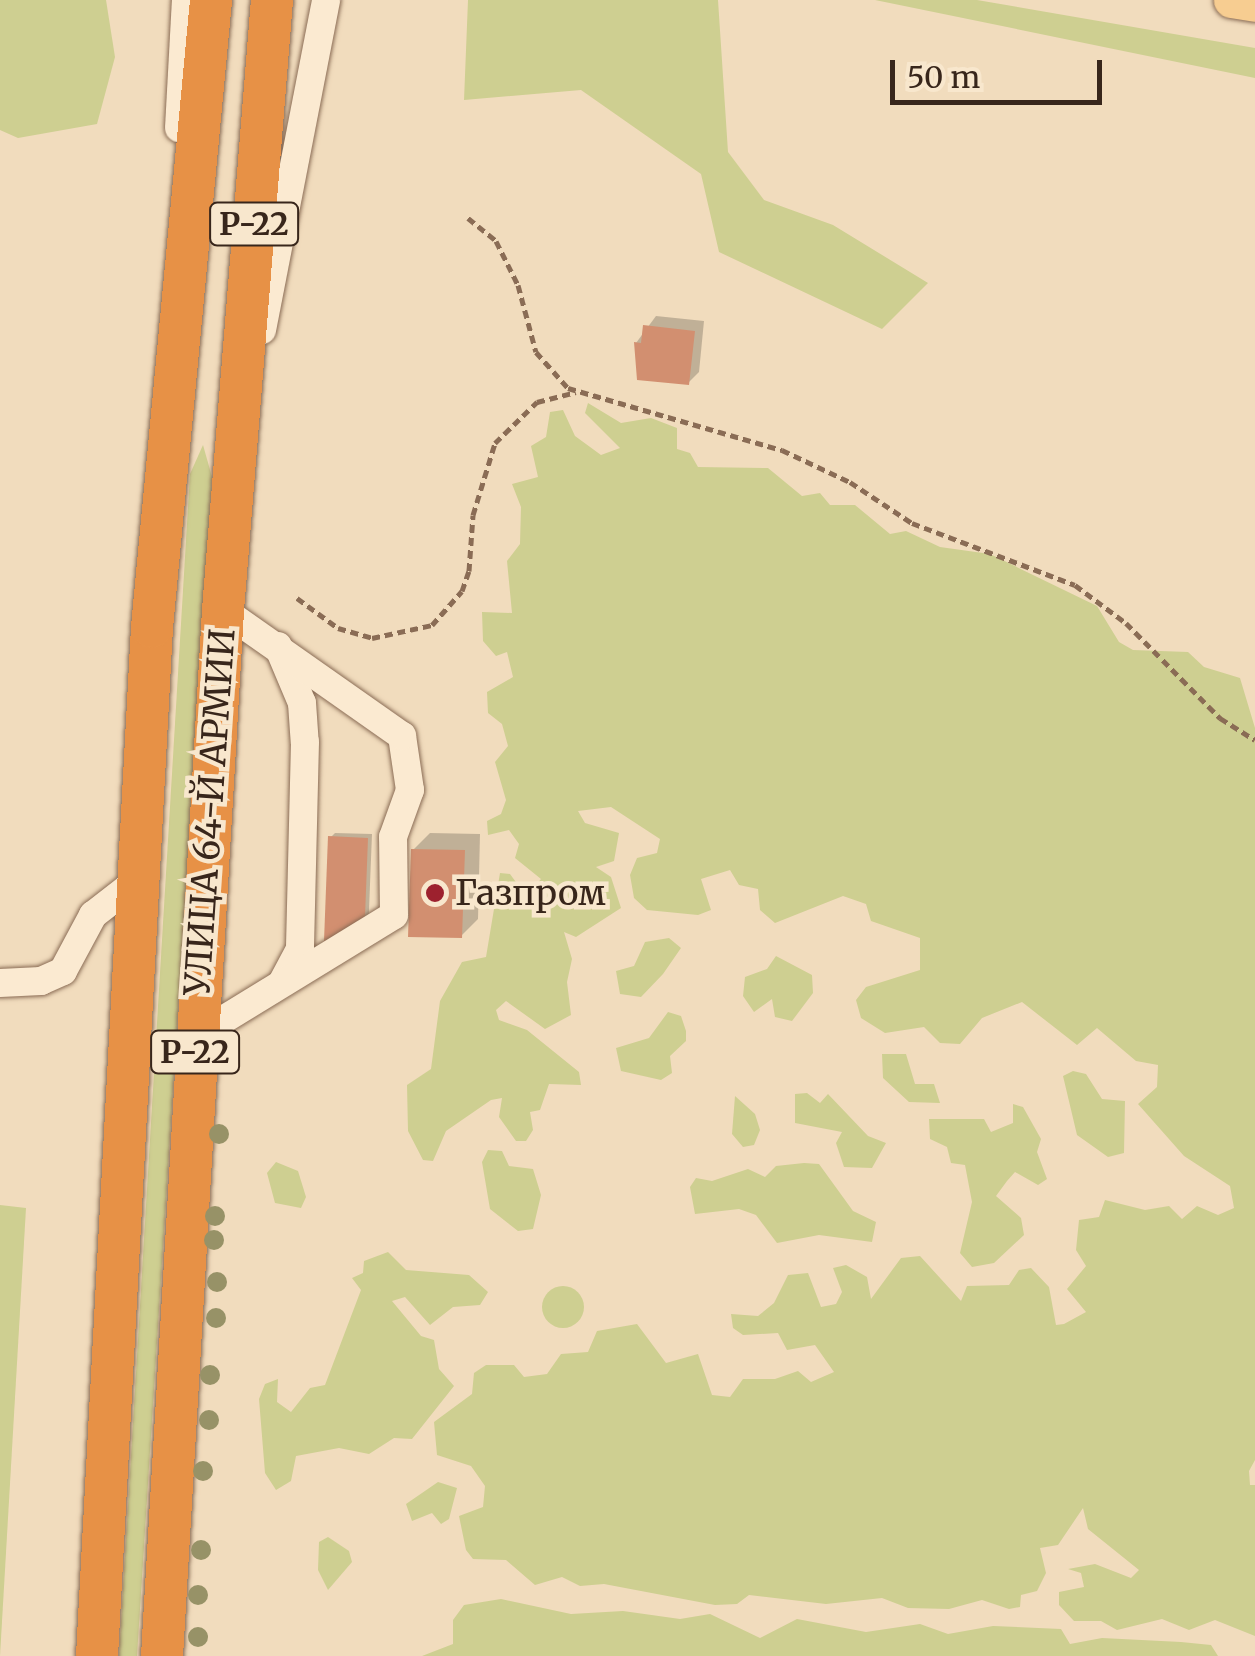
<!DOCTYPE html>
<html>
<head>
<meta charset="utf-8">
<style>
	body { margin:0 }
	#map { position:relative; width:1255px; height:1656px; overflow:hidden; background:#f1dcbd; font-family:Merriweather,serif }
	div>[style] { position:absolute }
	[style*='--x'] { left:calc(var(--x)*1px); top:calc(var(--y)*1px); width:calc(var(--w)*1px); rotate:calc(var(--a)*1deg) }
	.green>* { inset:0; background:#cecf91 }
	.round { border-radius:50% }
	.shadow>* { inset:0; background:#0003 }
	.building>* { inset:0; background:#d28f70 }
	.path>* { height:5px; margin-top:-2.5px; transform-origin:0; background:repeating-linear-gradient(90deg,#8a6c55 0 8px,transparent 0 13px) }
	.roads { filter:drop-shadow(0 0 2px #8a6c55) drop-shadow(0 0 2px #8a6c55) }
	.minor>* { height:28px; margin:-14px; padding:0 14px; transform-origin:14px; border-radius:14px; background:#fbead1 }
	.major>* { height:35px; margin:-17.5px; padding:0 17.5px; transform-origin:17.5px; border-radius:17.5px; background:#f7cd91 }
	.highway>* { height:42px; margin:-21px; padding:0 21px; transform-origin:21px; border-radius:21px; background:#e79146 }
	.trees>* { width:20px; height:20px; margin:-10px; border-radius:50%; background:#979267 }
	.dots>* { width:28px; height:28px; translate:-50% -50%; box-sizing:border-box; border:5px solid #f8e7cd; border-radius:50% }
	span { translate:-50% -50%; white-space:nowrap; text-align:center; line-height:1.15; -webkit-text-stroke:9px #f8e7cd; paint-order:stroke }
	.shield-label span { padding:2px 8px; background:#f8e7cd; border:2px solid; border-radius:8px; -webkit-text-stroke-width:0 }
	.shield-label { font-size:32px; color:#38261b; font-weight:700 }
	.street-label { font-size:35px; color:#38261b }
	.poi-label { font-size:35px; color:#38261b }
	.left { translate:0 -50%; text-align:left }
	.scale { position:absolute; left:890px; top:60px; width:212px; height:45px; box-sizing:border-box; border:5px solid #38261b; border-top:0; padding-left:12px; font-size:30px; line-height:35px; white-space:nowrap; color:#38261b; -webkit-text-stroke:8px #f8e7cd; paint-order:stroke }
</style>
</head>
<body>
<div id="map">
	<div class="green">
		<i style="clip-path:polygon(0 0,106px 0,115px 57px,97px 124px,18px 138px,0 130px)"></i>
		<i style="clip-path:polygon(468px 0,718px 0,728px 152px,764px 200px,833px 225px,928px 283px,882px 329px,719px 252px,701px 174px,581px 90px,464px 100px)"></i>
		<i style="clip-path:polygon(875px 0,977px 0,1255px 48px,1255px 78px)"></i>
		<i style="clip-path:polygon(588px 403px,621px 423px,651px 418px,677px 428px,677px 449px,690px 453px,698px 467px,768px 468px,802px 496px,820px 493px,830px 505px,855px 505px,890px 534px,906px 531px,940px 547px,990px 554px,1097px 606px,1119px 642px,1133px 650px,1188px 652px,1204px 667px,1240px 678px,1255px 728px,1255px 1460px,1249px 1471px,1250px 1485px,1255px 1485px,1255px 1636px,1215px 1620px,1189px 1630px,1162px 1619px,1117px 1630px,1101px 1621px,1074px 1621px,1059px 1605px,1059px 1592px,1084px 1587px,1081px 1573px,1068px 1569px,1095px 1564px,1131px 1578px,1139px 1570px,1088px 1529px,1083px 1508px,1058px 1545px,1040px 1548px,1046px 1573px,1037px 1591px,1021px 1595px,1020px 1607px,1009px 1609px,982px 1600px,949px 1609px,908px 1608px,882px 1598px,826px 1604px,749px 1595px,737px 1604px,715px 1605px,604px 1584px,580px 1586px,562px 1577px,535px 1585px,506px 1560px,473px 1559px,466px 1550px,459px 1516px,483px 1507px,485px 1486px,471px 1466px,437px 1455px,434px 1422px,472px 1394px,474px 1373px,486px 1365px,514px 1365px,524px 1377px,547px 1374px,561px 1354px,588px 1352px,597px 1331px,637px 1324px,666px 1363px,698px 1354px,712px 1395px,730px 1397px,743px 1379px,775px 1379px,798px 1371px,811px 1382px,834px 1372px,815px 1345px,787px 1350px,778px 1333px,743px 1335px,733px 1328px,731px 1314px,758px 1316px,774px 1303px,788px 1275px,808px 1273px,821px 1307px,836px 1304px,842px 1292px,833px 1268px,846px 1265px,867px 1277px,871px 1299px,901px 1258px,920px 1256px,961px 1301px,967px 1286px,1009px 1285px,1019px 1270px,1031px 1268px,1049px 1287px,1056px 1325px,1064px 1324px,1086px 1312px,1067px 1289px,1086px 1266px,1076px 1250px,1079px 1220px,1099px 1217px,1105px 1200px,1145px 1210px,1169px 1206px,1182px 1219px,1197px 1206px,1218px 1215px,1234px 1208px,1230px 1186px,1184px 1156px,1138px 1104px,1157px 1087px,1158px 1065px,1136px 1061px,1097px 1028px,1077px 1045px,1022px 1002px,982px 1018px,960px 1044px,940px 1043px,924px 1027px,885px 1033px,861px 1018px,856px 1000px,866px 987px,920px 970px,920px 938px,871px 921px,866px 904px,843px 896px,775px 923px,760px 910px,758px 889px,739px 885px,730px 870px,701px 879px,711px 910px,698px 915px,647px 910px,634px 898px,630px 875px,637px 858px,657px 853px,660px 839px,611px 807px,578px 811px,585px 823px,619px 833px,614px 861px,596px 867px,611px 877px,621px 908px,576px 937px,564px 932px,572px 959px,567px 982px,571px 1015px,545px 1029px,506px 1001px,496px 1010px,499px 1020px,527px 1030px,579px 1072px,581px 1085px,549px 1084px,540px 1110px,530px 1112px,533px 1130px,526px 1141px,516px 1141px,499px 1117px,502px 1098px,491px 1100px,446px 1131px,433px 1161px,423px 1160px,408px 1131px,407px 1085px,431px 1069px,440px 1001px,462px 962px,486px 957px,500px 873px,510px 874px,526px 896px,541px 879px,515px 858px,519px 844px,509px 830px,488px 835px,487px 821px,501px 814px,506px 800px,495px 762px,508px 746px,502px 724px,488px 713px,487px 692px,513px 677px,507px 652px,496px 656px,483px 641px,482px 612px,512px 613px,507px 561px,520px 544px,521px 507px,512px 484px,538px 477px,531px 446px,546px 437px,550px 412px,563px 410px,575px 436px,601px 455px,620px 448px,585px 413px)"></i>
		<i style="clip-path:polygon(203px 445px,212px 477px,137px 1656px,119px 1656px,190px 474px)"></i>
		<i style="clip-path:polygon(669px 938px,681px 948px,663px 974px,641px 997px,620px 994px,616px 971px,634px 966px,645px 942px)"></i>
		<i style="clip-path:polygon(776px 956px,812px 975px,813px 993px,792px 1021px,775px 1017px,772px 999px,754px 1012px,743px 996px,745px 977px,767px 969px)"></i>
		<i style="clip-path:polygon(668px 1012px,681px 1016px,686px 1031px,686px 1041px,670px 1056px,672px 1073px,661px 1080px,621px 1071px,616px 1048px,649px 1038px)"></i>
		<i style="clip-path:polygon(882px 1054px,906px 1054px,915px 1084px,934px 1084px,940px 1103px,909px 1102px,883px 1078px)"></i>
		<i style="clip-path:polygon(1073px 1071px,1086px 1074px,1102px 1099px,1125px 1101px,1124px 1153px,1108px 1157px,1077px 1135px,1063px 1076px)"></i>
		<i style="clip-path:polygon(807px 1093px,820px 1103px,828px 1094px,868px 1136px,886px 1143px,872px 1168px,844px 1167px,836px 1143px,842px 1132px,795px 1123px,795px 1094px)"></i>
		<i style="clip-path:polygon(735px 1096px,755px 1114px,760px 1130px,754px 1145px,743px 1147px,732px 1134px)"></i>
		<i style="clip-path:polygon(1013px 1104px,1023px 1107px,1041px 1139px,1037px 1152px,1047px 1179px,1038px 1185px,1015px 1172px,1007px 1181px,996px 1196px,1021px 1218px,1024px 1235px,994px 1263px,972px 1267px,960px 1253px,972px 1202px,965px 1165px,951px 1163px,947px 1147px,930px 1139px,929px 1119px,984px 1119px,991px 1132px,1013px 1123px)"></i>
		<i style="clip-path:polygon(488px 1150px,502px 1151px,509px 1166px,533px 1169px,541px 1195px,533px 1229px,518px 1231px,490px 1209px,482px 1162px)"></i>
		<i style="clip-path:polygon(276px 1162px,298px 1171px,306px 1197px,301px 1208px,275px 1203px,267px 1173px)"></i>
		<i style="clip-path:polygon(804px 1163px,819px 1164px,853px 1211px,876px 1222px,872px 1242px,819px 1235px,777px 1243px,756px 1215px,739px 1209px,695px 1214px,690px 1187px,696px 1178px,712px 1181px,748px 1169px,765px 1177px,776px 1166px)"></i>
		<i style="clip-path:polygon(0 1205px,26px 1208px,0 1656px)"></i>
		<i style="clip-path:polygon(388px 1252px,406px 1270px,469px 1275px,488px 1292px,480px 1305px,453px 1307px,430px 1325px,405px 1297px,392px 1301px,421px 1336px,434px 1340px,439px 1369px,454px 1386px,412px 1439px,394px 1438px,369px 1454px,339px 1448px,296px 1456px,291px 1481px,276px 1490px,265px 1473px,259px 1399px,265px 1384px,278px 1379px,277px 1402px,291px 1412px,310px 1388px,325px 1385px,361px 1290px,352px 1278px,363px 1273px,364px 1261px)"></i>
		<i class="round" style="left:542px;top:1286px;width:42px;height:42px"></i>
		<i style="clip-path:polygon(438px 1482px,457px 1488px,449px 1519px,441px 1524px,432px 1513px,412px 1521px,406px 1504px)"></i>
		<i style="clip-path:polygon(328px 1537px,349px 1551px,352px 1562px,328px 1590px,318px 1570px,319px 1542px)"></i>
		<i style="clip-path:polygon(501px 1599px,571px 1614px,623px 1611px,680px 1619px,710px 1614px,760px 1638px,797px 1619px,866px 1632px,920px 1624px,948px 1634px,993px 1626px,1061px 1629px,1070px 1644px,1102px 1638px,1181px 1642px,1211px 1645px,1218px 1656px,422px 1656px,453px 1644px,453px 1620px,464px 1605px)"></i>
	</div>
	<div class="shadow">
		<i style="clip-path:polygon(656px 316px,704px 321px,699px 372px,688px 383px,636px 343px)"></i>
		<i style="clip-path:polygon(335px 833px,372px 834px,368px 935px,331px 837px)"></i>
		<i style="clip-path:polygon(430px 833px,480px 834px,478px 919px,461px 936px,413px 850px)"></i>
	</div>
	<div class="building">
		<i style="clip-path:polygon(643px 325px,695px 331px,689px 385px,637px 380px,634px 342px,641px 343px)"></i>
		<i style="clip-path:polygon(328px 836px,368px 838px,364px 943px,324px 941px)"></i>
		<i style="clip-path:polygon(411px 849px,465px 850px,462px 938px,408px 937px)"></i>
	</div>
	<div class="path">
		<i style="--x:468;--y:218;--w:36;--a:39"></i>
		<i style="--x:496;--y:241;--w:49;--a:63.4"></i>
		<i style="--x:518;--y:285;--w:69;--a:75"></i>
		<i style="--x:536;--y:352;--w:48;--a:48.4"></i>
		<i style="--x:568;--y:388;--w:223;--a:16.2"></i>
		<i style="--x:782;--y:450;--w:75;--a:25.2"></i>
		<i style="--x:850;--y:482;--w:74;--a:33.5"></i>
		<i style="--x:912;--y:523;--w:174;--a:20.8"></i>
		<i style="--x:1075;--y:585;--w:64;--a:36.7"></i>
		<i style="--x:1126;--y:623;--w:134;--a:45.3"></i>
		<i style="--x:1220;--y:718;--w:41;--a:32.2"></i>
		<i style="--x:297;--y:598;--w:51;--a:36.2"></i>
		<i style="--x:338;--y:628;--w:35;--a:16"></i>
		<i style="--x:372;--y:638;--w:61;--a:-12.2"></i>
		<i style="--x:432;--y:625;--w:45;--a:-48.6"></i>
		<i style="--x:462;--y:591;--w:21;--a:-71"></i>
		<i style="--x:469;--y:571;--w:56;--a:-85.9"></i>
		<i style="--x:473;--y:515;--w:75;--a:-73"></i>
		<i style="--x:495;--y:443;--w:59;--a:-44.3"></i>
		<i style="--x:537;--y:402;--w:40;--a:-14.4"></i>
	</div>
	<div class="roads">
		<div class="minor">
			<i style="--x:179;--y:128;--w:128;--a:-86.9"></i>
			<i style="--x:262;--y:330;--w:336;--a:-79"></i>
			<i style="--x:278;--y:646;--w:62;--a:67.2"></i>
			<i style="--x:302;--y:703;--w:39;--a:86"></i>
			<i style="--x:305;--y:742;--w:207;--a:91.4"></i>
			<i style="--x:300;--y:949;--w:38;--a:118"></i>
			<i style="--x:0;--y:983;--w:41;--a:-2.8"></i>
			<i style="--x:41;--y:981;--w:24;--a:-24"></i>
			<i style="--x:63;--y:971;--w:64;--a:-61.8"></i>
			<i style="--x:93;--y:915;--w:57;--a:-37.9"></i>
			<i style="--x:195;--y:1037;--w:233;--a:-31.5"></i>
			<i style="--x:394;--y:915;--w:78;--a:-90.7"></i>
			<i style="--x:393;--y:837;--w:50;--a:-70.1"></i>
			<i style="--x:410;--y:790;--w:55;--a:-98.4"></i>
			<i style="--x:402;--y:736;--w:219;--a:-144.9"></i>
		</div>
		<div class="major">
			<i style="--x:1231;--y:0;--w:24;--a:9"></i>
		</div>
		<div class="highway">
			<i style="--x:97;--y:1656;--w:1030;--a:-86.94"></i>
			<i style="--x:152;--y:627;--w:630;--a:-84.62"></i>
			<i style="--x:162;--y:1656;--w:1048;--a:-86.66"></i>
			<i style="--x:223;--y:610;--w:612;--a:-85.41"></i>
		</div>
	</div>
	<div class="trees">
		<i style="left:219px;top:1134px"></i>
		<i style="left:215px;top:1216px"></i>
		<i style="left:214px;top:1240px"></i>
		<i style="left:217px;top:1282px"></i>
		<i style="left:216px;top:1318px"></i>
		<i style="left:210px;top:1375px"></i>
		<i style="left:209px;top:1420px"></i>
		<i style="left:203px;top:1471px"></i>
		<i style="left:201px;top:1550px"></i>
		<i style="left:198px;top:1595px"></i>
		<i style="left:198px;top:1637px"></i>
	</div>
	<div class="dots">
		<i style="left:435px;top:893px;background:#9d212e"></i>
	</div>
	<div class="shield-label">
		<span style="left:254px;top:224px">Р-22</span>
		<span style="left:195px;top:1052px">Р-22</span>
	</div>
	<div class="street-label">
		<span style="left:210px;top:812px;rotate:-86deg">УЛИЦА 64-Й АРМИИ</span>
	</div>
	<div class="poi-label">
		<span class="left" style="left:455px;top:893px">Газпром</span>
	</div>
	<div class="scale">50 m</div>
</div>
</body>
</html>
